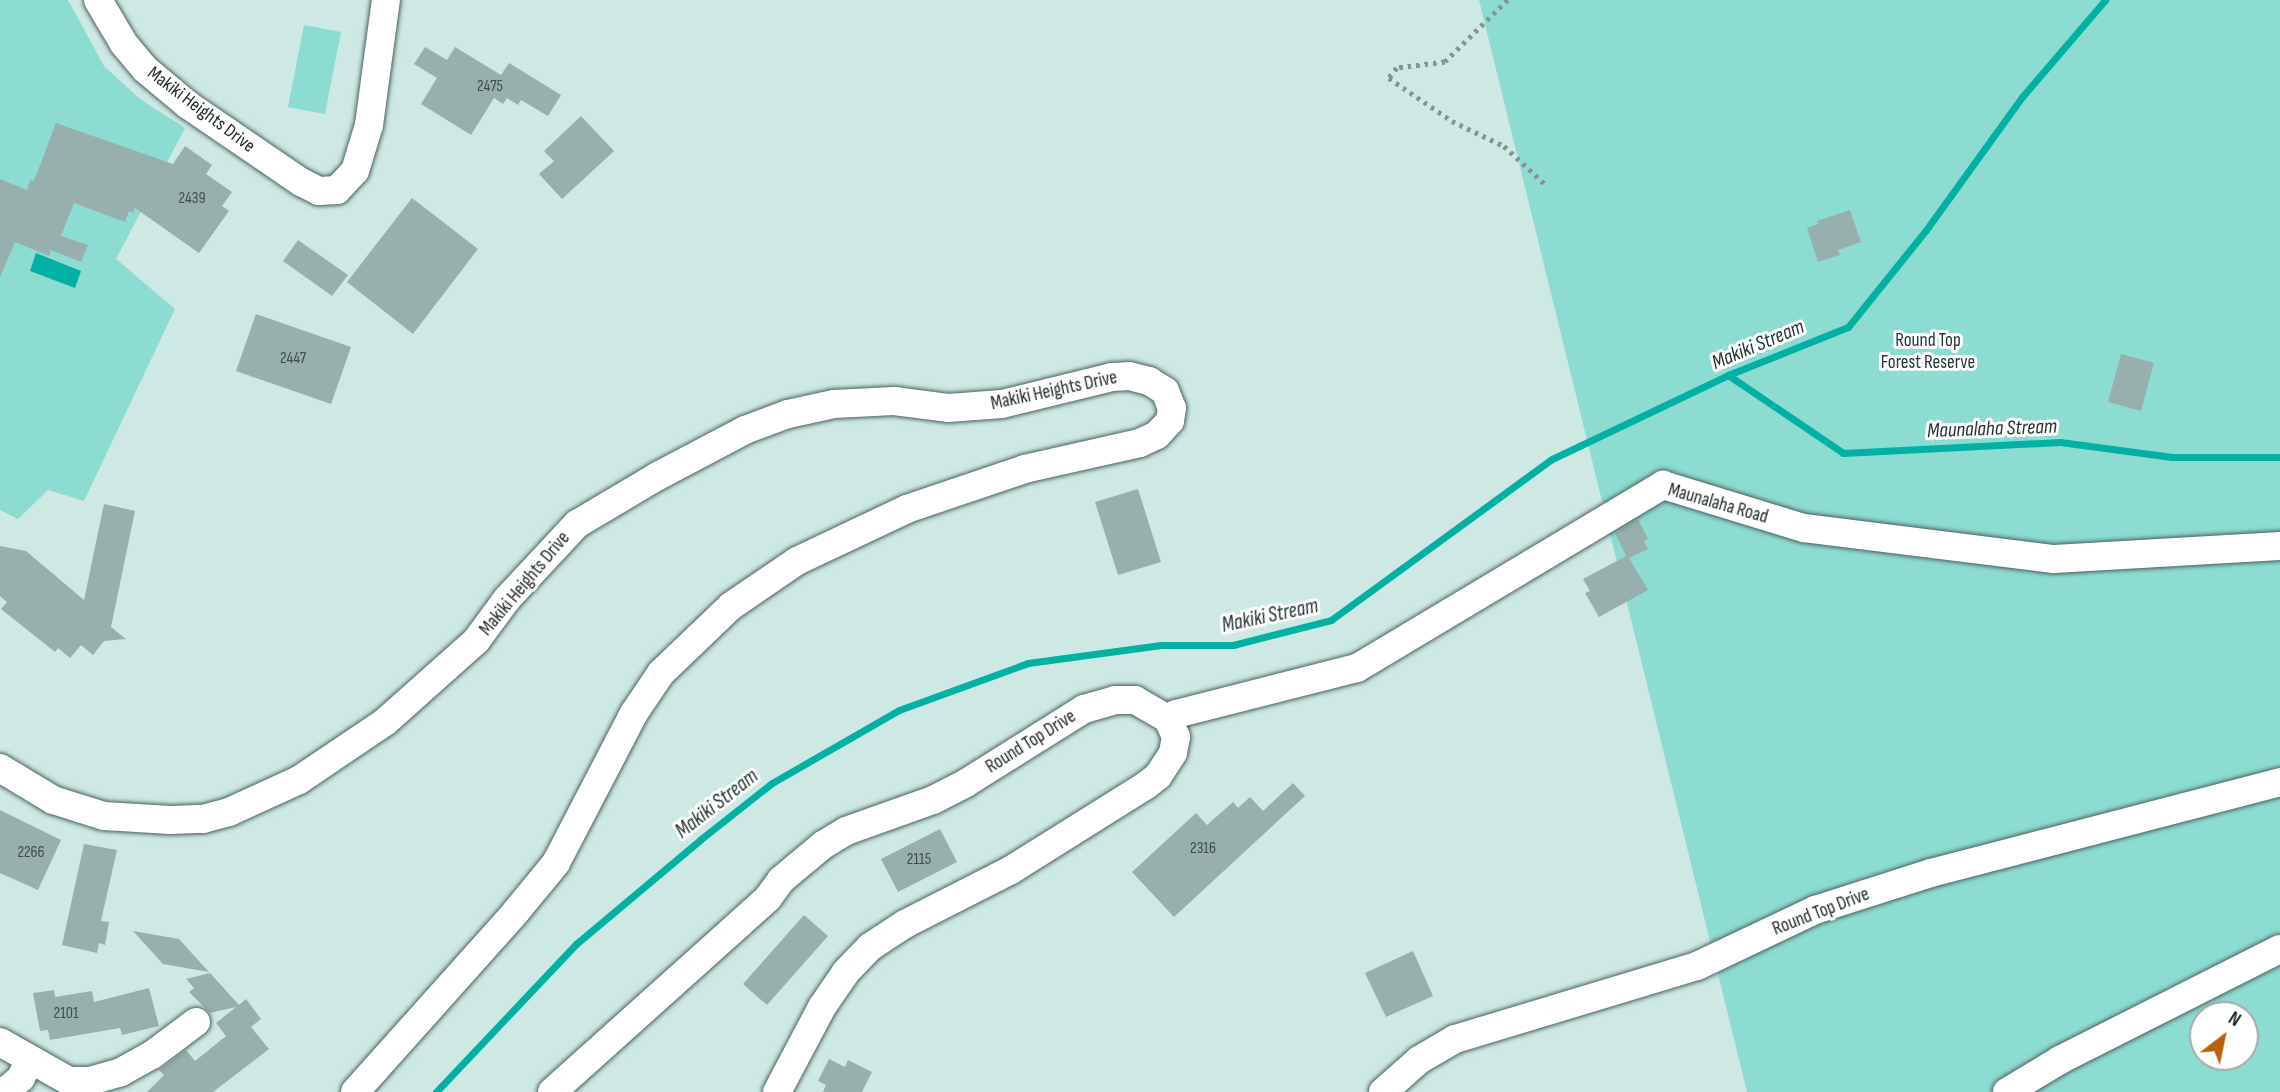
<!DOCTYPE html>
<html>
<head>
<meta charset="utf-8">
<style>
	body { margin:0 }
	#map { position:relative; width:2280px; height:1092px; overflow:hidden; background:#cee8e4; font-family:"Sofia Sans Condensed",sans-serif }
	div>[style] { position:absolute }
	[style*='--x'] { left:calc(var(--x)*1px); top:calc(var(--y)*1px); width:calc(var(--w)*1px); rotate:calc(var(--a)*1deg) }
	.green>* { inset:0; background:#8ddcd2 }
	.water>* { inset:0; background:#01b1a4 }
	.stream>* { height:7px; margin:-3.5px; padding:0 3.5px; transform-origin:3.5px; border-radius:3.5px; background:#01b1a4 }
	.building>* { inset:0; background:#97b0ad }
	.path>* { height:4.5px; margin-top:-2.25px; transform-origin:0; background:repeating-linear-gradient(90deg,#839693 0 3.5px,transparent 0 8.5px) }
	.roads { filter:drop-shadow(0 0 2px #4b625f) drop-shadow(0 0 2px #4b625f) }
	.minor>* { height:28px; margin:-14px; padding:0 14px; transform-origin:14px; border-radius:14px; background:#fff }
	span { translate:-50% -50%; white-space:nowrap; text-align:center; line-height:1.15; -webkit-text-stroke:6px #fff; paint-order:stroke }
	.number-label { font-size:16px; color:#3e4d4b }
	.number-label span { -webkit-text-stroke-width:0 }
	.street-label { font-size:19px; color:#212c2a }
	.park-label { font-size:19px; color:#223936 }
	.water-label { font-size:21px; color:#1c3330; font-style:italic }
	.north { position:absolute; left:2189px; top:1001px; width:70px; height:70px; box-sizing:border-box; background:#fff; border:2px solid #a6abaa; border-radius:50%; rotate:32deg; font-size:19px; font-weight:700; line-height:28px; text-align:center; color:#212c2a }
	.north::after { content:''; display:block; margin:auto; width:24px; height:32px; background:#bc600b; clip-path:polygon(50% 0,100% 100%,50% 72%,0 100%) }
</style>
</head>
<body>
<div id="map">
	<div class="green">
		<i style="clip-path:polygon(0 0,68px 0,104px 66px,140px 99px,185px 128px,116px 259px,175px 309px,84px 501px,48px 490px,18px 519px,0 510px)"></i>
		<i style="clip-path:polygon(evenodd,1479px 0,2280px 0,2280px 1092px,1747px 1092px,1479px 0,2203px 1015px,2245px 1015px,2245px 1057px,2203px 1057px,2203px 1015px)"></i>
		<i style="clip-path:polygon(304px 25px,341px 32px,325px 114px,288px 107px)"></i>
	</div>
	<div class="water">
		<i style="clip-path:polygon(36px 253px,81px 271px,75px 288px,30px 271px)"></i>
	</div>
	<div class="stream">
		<i style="--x:1728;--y:375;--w:139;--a:34.1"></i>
		<i style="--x:1843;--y:453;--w:217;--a:-2.9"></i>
		<i style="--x:2060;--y:442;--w:113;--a:7.6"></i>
		<i style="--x:2172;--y:457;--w:108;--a:0"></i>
		<i style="--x:436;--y:1092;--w:204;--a:-46.6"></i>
		<i style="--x:576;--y:944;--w:163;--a:-40"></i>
		<i style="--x:701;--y:839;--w:90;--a:-38.3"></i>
		<i style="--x:772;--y:783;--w:146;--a:-29.9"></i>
		<i style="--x:899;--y:710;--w:137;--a:-20"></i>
		<i style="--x:1028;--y:663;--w:134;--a:-7.7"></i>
		<i style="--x:1161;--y:645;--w:72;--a:0"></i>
		<i style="--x:1233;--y:645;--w:101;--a:-14.3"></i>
		<i style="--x:1331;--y:620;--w:273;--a:-36.1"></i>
		<i style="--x:1552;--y:459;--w:195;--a:-25.5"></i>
		<i style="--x:1728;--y:375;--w:129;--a:-21.8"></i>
		<i style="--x:1848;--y:327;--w:124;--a:-51.2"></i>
		<i style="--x:1926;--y:230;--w:164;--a:-54.2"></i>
		<i style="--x:2022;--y:97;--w:128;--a:-49.4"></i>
	</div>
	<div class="building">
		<i style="clip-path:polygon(425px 47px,447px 60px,455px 47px,501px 75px,509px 63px,561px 95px,548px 116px,521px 100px,518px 105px,507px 98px,503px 104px,494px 98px,471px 135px,421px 104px,437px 78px,414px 64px)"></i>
		<i style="clip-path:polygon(581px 116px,614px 151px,562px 199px,539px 174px,554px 161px,544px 151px)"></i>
		<i style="clip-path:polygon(56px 123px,173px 164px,185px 146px,212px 165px,206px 174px,232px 192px,222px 206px,229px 211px,199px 253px,135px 208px,133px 213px,129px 211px,125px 222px,74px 203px,61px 236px,88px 245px,81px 262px,51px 250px,49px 256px,15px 242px,0 277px,0 179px,27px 190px,30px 180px,34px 181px)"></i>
		<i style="clip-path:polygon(412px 198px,478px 249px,413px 334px,347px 282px)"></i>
		<i style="clip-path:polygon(1850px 210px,1861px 242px,1838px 250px,1840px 255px,1818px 262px,1807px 228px,1818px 224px,1817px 221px)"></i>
		<i style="clip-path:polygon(298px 240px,348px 275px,332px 296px,283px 261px)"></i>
		<i style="clip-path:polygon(256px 314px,351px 347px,331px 404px,236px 371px)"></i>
		<i style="clip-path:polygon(2121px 354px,2154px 363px,2141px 411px,2108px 402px)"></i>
		<i style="clip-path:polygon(1138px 489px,1161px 562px,1118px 575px,1095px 502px)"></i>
		<i style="clip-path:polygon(104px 504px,135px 511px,111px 627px,126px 639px,104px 641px,93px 655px,81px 645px,70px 658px,58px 648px,55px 652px,1px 609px,7px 602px,0 596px,0 546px,26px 551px,84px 600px)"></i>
		<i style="clip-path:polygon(1638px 519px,1648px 539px,1644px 541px,1648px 549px,1629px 558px,1648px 590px,1599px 617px,1585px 593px,1590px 591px,1583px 579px,1626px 556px,1615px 533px)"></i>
		<i style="clip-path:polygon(1293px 783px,1305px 796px,1174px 917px,1132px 872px,1196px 813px,1207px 825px,1233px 802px,1238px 808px,1250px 797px,1263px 811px)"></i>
		<i style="clip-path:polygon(0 810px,61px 840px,38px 890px,0 873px)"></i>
		<i style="clip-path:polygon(940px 829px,957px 862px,898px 892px,881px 859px)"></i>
		<i style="clip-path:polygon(84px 844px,117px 850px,101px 921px,109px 922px,105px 945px,99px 943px,97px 953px,62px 945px)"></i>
		<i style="clip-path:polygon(804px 915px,828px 936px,767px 1005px,743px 984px)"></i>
		<i style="clip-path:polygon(133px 931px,179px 939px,209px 972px,163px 964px)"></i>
		<i style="clip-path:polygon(1413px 951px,1433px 996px,1386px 1017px,1365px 973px)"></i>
		<i style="clip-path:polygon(210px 973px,239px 1005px,246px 999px,261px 1019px,251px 1027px,269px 1049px,213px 1092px,147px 1092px,164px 1075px,159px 1070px,186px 1050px,195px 1061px,226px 1036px,216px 1023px,236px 1007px,210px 1013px,189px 992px,194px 988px,186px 979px)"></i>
		<i style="clip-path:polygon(149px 988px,159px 1026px,122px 1035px,120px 1028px,50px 1040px,48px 1030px,40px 1031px,33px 993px,54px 990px,55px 997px,92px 991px,94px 1002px)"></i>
		<i style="clip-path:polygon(829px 1059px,845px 1067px,848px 1060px,872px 1072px,862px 1092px,823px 1092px,826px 1085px,818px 1081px)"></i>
	</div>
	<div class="path">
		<i style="--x:1508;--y:0;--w:88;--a:135.5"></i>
		<i style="--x:1445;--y:62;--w:48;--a:172.9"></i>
		<i style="--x:1397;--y:68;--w:13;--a:129"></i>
		<i style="--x:1389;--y:78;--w:76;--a:34.3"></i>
		<i style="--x:1452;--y:121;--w:58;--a:25.7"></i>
		<i style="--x:1504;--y:146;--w:57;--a:42.9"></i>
	</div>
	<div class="roads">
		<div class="minor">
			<i style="--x:98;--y:0;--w:51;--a:59.4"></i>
			<i style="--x:124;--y:44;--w:33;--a:50"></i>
			<i style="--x:145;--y:69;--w:56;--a:39.9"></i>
			<i style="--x:188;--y:105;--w:137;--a:34.3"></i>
			<i style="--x:301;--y:182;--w:20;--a:27"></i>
			<i style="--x:319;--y:191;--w:18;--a:-3"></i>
			<i style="--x:337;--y:190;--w:26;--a:-47"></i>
			<i style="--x:355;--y:171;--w:48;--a:-73.1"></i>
			<i style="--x:369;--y:125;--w:126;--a:-82.3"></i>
			<i style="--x:1168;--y:719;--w:9;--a:-32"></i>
			<i style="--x:1176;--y:714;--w:187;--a:-14.3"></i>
			<i style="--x:1357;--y:668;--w:357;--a:-30.9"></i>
			<i style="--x:1663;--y:485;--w:147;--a:17"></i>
			<i style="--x:1804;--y:528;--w:252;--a:7.1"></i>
			<i style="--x:2054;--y:559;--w:226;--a:-3.3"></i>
			<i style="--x:0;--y:768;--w:62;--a:31.1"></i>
			<i style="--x:53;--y:800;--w:53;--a:17.4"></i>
			<i style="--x:104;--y:816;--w:66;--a:3.5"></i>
			<i style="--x:170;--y:820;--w:33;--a:-2"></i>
			<i style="--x:203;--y:819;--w:27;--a:-15"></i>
			<i style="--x:229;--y:812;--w:77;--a:-24.6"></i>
			<i style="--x:299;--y:780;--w:104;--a:-34"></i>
			<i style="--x:385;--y:722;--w:122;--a:-41.7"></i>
			<i style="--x:476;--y:641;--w:52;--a:-53.6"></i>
			<i style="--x:507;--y:599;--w:103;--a:-47"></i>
			<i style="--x:577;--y:524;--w:92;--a:-30.7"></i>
			<i style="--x:656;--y:477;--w:101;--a:-27.8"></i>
			<i style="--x:745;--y:430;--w:46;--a:-20.4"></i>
			<i style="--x:788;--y:414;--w:47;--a:-12.3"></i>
			<i style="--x:834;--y:404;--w:60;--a:-2.9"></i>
			<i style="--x:894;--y:401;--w:54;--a:7.4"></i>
			<i style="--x:948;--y:408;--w:54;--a:-4.2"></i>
			<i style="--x:1002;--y:404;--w:113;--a:-13.8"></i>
			<i style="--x:1112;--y:377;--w:17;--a:-3"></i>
			<i style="--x:1129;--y:376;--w:21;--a:14"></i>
			<i style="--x:1149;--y:381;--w:19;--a:32"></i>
			<i style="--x:1165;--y:391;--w:18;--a:68"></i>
			<i style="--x:1172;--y:408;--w:13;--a:99"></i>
			<i style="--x:1170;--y:421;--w:19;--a:133"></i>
			<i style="--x:1157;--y:435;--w:19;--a:155"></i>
			<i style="--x:1140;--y:443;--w:118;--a:167.3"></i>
			<i style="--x:1025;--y:469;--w:125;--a:161.3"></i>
			<i style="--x:907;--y:509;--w:122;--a:154.7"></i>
			<i style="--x:797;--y:561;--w:80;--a:145.7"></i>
			<i style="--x:731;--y:606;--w:97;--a:136.3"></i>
			<i style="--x:661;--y:673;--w:48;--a:124"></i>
			<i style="--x:634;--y:713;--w:169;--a:117.5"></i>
			<i style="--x:556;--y:863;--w:65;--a:129.4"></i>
			<i style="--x:515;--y:913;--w:240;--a:131.8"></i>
			<i style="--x:0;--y:1042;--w:79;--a:29.5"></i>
			<i style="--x:69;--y:1081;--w:21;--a:0"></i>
			<i style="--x:90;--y:1081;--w:32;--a:-16"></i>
			<i style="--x:121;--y:1072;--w:35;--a:-29"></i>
			<i style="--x:152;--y:1055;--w:55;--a:-36.9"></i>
			<i style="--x:0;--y:1091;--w:7;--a:-8"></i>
			<i style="--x:7;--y:1090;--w:18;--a:-41"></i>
			<i style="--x:21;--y:1078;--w:19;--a:-65"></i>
			<i style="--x:552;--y:1092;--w:290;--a:-41.9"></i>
			<i style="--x:768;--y:898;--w:22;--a:-54"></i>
			<i style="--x:781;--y:880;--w:55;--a:-39.8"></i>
			<i style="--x:823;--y:845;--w:27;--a:-31"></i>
			<i style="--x:846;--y:831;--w:92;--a:-19.6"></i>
			<i style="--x:933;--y:800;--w:37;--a:-27"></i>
			<i style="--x:966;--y:783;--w:139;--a:-32.1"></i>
			<i style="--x:1084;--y:709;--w:32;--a:-16"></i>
			<i style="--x:1115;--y:700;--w:20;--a:0"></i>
			<i style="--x:1135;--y:700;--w:38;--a:30"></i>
			<i style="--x:1168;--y:719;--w:20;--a:66"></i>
			<i style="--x:1176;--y:737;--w:16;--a:101"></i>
			<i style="--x:1173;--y:753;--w:27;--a:123"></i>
			<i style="--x:1158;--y:776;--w:16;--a:142"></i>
			<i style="--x:1145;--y:786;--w:158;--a:147.9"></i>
			<i style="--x:1011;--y:870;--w:119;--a:153"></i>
			<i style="--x:905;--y:924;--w:42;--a:146.7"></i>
			<i style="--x:870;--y:947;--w:35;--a:134"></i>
			<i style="--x:846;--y:972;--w:42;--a:124.4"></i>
			<i style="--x:822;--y:1007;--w:96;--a:117.9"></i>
			<i style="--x:1383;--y:1092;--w:48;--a:-41.6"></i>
			<i style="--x:1419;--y:1060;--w:42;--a:-30.3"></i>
			<i style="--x:1455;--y:1039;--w:253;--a:-16.8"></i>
			<i style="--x:1697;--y:966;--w:131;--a:-25.4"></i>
			<i style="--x:1815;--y:910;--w:122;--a:-17.7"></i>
			<i style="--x:1931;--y:873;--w:361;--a:-14.6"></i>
			<i style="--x:2007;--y:1092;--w:62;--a:-31.1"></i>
			<i style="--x:2060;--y:1060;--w:246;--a:-26.8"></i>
		</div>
	</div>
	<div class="number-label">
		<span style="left:490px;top:87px">2475</span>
		<span style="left:192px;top:199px">2439</span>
		<span style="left:293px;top:359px">2447</span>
		<span style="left:1203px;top:849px">2316</span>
		<span style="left:31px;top:853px">2266</span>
		<span style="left:919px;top:860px">2115</span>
		<span style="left:66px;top:1014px">2101</span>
	</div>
	<div class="street-label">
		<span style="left:201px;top:110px;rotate:37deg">Makiki Heights Drive</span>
		<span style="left:1054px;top:391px;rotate:-12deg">Makiki Heights Drive</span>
		<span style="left:1718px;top:504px;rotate:16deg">Maunalaha Road</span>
		<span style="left:525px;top:584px;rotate:-50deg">Makiki Heights Drive</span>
		<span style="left:1031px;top:742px;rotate:-32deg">Round Top Drive</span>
		<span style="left:1821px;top:912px;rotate:-21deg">Round Top Drive</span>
	</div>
	<div class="park-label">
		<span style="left:1928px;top:352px">Round Top<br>Forest Reserve</span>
	</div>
	<div class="water-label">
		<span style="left:1758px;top:345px;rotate:-23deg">Makiki Stream</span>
		<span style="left:1992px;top:429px;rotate:-2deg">Maunalaha Stream</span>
		<span style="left:1270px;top:616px;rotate:-12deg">Makiki Stream</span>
		<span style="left:717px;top:804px;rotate:-38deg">Makiki Stream</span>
	</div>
	<div class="north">N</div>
</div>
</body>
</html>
